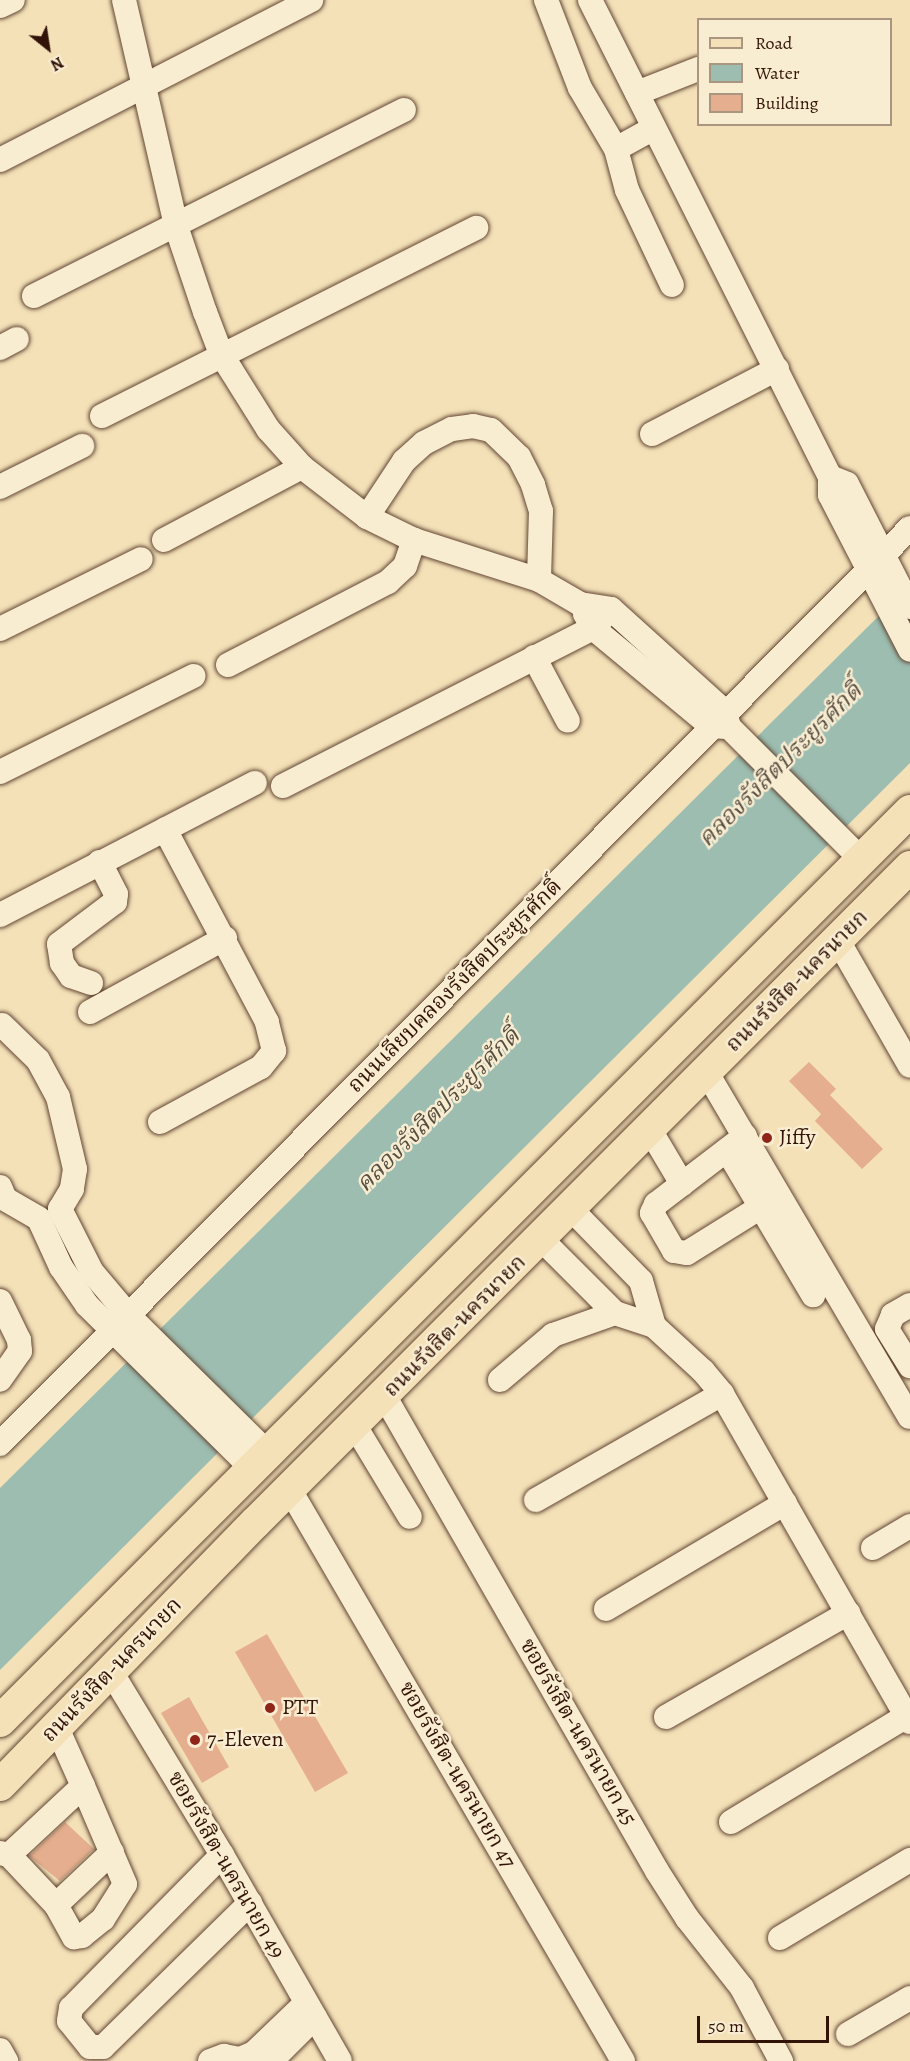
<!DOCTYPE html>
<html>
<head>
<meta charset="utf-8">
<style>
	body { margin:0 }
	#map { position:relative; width:910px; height:2061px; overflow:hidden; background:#f4e1b8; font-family:Alegreya,"Noto Serif Thai",serif }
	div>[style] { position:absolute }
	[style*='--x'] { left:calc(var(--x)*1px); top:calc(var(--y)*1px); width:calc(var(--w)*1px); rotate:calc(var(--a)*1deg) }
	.water>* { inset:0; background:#9cbdb0 }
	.building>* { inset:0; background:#e5af8f }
	.roads { filter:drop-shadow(0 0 2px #624633) drop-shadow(0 0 2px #624633) }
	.minor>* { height:24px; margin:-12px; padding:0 12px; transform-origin:12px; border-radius:12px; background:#f8ecd1 }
	.major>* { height:32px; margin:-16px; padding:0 16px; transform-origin:16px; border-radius:16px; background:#f4e1b8 }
	.dots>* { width:16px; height:16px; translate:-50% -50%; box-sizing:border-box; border:3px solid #f8ecd1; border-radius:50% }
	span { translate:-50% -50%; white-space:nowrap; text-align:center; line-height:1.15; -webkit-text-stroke:5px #f8ecd1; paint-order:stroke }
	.street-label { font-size:22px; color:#321307 }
	.poi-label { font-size:22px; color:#321307 }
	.left { translate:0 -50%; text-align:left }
	.water-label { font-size:24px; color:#574e42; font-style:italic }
	.legend { position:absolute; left:697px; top:18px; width:195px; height:108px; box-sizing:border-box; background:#f8ecd1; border:2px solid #a99580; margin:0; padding:8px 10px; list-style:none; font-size:18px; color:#321307 }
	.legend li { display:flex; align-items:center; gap:12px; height:30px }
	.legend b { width:30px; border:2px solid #a99580 }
	.north { position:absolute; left:18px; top:18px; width:60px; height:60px; -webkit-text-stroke:4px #f8ecd1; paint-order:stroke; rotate:150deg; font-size:16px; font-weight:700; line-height:24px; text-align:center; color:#321307 }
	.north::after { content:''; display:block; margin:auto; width:21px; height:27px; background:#321307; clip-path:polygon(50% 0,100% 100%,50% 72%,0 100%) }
	.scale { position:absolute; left:697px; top:2016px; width:132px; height:27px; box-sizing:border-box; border:3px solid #321307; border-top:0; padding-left:8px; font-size:18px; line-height:21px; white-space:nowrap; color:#321307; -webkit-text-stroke:4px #f8ecd1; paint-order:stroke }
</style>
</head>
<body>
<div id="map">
	<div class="water">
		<i style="clip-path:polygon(910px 585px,910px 763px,0 1670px,0 1488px)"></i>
	</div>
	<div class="building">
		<i style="clip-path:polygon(809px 1062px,836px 1089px,830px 1095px,883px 1149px,862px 1169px,815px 1121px,821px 1114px,789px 1081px)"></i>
		<i style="clip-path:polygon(267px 1634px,348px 1773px,315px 1792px,235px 1652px)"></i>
		<i style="clip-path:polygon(189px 1697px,229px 1767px,202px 1783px,161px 1713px)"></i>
		<i style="clip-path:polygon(65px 1822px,94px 1849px,60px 1881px,29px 1856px)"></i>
	</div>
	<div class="roads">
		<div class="minor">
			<i style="--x:124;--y:0;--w:232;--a:77"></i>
			<i style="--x:176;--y:226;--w:91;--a:71.4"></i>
			<i style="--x:205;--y:312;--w:45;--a:69.1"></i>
			<i style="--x:221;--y:354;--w:89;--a:57.9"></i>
			<i style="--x:268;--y:429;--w:51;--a:48.2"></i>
			<i style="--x:302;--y:467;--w:82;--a:37.6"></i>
			<i style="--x:367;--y:517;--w:52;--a:26.1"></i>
			<i style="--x:414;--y:540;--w:131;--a:17.7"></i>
			<i style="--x:539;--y:580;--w:48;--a:30.3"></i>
			<i style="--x:580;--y:604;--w:31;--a:9"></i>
			<i style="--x:611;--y:609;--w:154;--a:42.1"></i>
			<i style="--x:725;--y:712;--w:16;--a:75"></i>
			<i style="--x:729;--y:727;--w:188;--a:45"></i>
			<i style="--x:546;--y:0;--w:94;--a:68.9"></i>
			<i style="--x:580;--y:88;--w:71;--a:59.5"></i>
			<i style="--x:590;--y:0;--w:534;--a:63.29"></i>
			<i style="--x:830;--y:477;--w:18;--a:90"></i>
			<i style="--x:830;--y:495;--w:174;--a:62.7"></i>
			<i style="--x:0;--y:6;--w:14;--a:-25"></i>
			<i style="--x:637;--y:93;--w:66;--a:-21.5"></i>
			<i style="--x:654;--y:128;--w:43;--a:151.1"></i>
			<i style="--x:616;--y:149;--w:42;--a:75"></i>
			<i style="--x:627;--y:190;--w:105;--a:64.7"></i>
			<i style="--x:0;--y:160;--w:350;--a:-27.2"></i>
			<i style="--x:34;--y:296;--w:414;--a:-26.7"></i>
			<i style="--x:0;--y:348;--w:19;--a:-28"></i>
			<i style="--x:102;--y:416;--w:419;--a:-26.7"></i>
			<i style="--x:652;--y:434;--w:141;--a:-27.5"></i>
			<i style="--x:830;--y:477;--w:18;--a:22"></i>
			<i style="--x:847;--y:484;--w:138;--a:62.9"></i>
			<i style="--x:0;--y:487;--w:92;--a:-26.6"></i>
			<i style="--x:367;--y:517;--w:67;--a:-56.5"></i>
			<i style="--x:404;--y:461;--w:27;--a:-42"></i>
			<i style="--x:424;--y:443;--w:31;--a:-27"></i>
			<i style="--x:452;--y:429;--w:21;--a:-8"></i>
			<i style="--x:473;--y:426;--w:18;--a:13"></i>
			<i style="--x:491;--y:430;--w:39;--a:44"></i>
			<i style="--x:519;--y:457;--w:31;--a:63"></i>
			<i style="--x:533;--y:485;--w:27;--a:73"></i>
			<i style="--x:541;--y:511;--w:69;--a:91.7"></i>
			<i style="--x:164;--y:540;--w:156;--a:-27.9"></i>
			<i style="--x:585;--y:614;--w:16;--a:60"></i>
			<i style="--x:593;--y:628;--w:153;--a:39.7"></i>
			<i style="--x:711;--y:726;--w:15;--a:4"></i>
			<i style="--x:0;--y:629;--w:157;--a:-26.4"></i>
			<i style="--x:534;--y:657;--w:72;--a:62"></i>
			<i style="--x:228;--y:665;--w:180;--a:-27.4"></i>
			<i style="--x:388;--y:582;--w:23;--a:-43"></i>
			<i style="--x:405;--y:566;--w:28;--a:-71"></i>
			<i style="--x:0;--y:772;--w:216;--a:-26.4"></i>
			<i style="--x:283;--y:786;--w:348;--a:-27"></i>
			<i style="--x:593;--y:628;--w:26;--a:-47"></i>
			<i style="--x:0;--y:915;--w:287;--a:-27.4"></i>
			<i style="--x:837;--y:939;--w:146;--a:60.1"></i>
			<i style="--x:91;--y:983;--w:21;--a:-161"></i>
			<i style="--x:71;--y:976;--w:16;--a:-125"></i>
			<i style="--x:62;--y:963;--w:19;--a:-99"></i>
			<i style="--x:59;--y:944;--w:70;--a:-36.9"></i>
			<i style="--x:115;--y:902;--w:8;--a:-83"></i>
			<i style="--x:116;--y:894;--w:36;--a:-117"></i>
			<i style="--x:90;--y:1012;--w:154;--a:-28.7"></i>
			<i style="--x:2;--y:1025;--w:50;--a:44.2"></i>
			<i style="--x:38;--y:1060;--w:42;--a:61.6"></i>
			<i style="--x:58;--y:1097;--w:74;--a:76.7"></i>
			<i style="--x:75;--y:1169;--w:20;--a:99"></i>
			<i style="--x:72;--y:1189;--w:23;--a:121"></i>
			<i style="--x:60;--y:1209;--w:71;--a:63.1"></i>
			<i style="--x:92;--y:1272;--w:57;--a:49.9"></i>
			<i style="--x:129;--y:1316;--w:195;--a:44.6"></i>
			<i style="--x:707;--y:1073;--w:399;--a:59.5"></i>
			<i style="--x:160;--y:1122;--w:115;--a:-28.6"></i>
			<i style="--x:261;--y:1067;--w:21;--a:-51"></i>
			<i style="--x:274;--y:1051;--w:30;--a:-104"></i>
			<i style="--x:267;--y:1022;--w:218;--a:-117.9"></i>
			<i style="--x:650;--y:1130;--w:63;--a:59.3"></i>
			<i style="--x:745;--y:1136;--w:112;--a:142.6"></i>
			<i style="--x:656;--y:1204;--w:10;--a:114"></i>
			<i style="--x:652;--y:1213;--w:44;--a:59.9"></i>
			<i style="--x:674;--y:1251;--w:13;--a:9"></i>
			<i style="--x:687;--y:1253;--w:87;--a:-31.9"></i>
			<i style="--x:727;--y:1150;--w:169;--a:59.3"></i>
			<i style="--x:0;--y:1187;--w:13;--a:67"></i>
			<i style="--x:5;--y:1199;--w:39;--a:30"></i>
			<i style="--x:39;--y:1219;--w:53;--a:65.4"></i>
			<i style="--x:61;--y:1267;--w:46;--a:55.6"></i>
			<i style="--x:87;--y:1305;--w:233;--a:44.7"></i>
			<i style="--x:571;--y:1209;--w:100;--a:45.8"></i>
			<i style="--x:641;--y:1281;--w:47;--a:73.9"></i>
			<i style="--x:541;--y:1239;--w:105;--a:45"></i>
			<i style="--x:615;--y:1313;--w:41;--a:18.4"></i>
			<i style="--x:654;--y:1326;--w:67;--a:42.6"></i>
			<i style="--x:703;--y:1371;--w:30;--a:50"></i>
			<i style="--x:722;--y:1394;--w:378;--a:60.2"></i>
			<i style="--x:0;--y:1301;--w:43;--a:64"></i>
			<i style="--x:19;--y:1340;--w:11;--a:85"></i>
			<i style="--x:20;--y:1351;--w:35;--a:125"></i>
			<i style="--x:910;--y:1305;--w:20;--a:150"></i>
			<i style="--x:893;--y:1315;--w:15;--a:113"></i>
			<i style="--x:887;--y:1329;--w:44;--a:58.1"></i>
			<i style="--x:500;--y:1380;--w:70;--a:-40.3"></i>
			<i style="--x:553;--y:1335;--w:66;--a:-19.5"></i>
			<i style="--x:385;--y:1397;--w:546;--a:60.15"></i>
			<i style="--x:657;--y:1871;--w:56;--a:57.4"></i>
			<i style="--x:687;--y:1918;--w:89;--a:51.8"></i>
			<i style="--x:742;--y:1988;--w:83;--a:61.9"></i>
			<i style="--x:355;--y:1426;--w:106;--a:58.9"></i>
			<i style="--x:0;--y:1444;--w:1291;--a:-45.19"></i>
			<i style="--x:290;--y:1490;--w:661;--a:59.75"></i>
			<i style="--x:536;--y:1500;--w:214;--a:-29.7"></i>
			<i style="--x:873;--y:1548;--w:43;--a:-30.7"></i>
			<i style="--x:606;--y:1609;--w:208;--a:-30.6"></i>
			<i style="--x:110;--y:1670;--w:216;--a:58.8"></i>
			<i style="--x:222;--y:1855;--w:237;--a:60.2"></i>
			<i style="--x:666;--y:1717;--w:210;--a:-29.7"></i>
			<i style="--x:731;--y:1822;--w:205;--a:-31.1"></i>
			<i style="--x:0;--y:1853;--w:9;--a:13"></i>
			<i style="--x:9;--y:1855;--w:101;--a:-43"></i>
			<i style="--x:83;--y:1786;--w:64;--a:-114.1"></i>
			<i style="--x:9;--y:1855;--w:69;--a:46.8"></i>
			<i style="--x:56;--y:1905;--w:37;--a:61"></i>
			<i style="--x:74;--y:1937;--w:8;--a:-7"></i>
			<i style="--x:82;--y:1936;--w:27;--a:-39"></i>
			<i style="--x:103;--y:1919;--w:41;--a:-57.8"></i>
			<i style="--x:125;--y:1884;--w:107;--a:-113.2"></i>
			<i style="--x:222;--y:1855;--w:215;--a:134.6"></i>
			<i style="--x:71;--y:2008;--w:13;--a:99"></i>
			<i style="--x:69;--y:2021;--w:33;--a:51"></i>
			<i style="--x:90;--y:2047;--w:13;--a:0"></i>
			<i style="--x:103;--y:2047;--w:206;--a:-44.4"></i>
			<i style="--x:56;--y:1905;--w:77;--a:-43.4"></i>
			<i style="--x:780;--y:1938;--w:152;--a:-31"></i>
			<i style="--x:848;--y:2034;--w:72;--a:-30.1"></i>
			<i style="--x:0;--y:2050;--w:13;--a:61"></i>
			<i style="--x:210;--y:2061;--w:15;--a:-20"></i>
			<i style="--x:224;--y:2056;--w:16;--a:11"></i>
			<i style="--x:240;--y:2059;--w:15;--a:-23"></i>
			<i style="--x:254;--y:2053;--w:72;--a:-43.9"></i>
			<i style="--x:271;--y:2061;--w:62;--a:-45"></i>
		</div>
		<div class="major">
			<i style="--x:0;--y:1721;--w:1287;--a:-45"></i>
			<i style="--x:0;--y:1785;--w:366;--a:-45.8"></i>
			<i style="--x:255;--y:1523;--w:927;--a:-45.04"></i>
		</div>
	</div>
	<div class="dots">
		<i style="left:767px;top:1138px;background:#8f2418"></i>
		<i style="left:270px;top:1708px;background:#8f2418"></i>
		<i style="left:195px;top:1740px;background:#8f2418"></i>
	</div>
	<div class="street-label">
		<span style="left:797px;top:981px;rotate:-45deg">ถนนรังสิต-นครนายก</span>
		<span style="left:455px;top:986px;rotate:-45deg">ถนนเลียบคลองรังสิตประยูรศักดิ์</span>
		<span style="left:455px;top:1326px;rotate:-45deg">ถนนรังสิต-นครนายก</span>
		<span style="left:112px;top:1670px;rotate:-46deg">ถนนรังสิต-นครนายก</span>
		<span style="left:578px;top:1732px;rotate:60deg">ซอยรังสิต-นครนายก 45</span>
		<span style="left:457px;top:1775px;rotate:60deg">ซอยรังสิต-นครนายก 47</span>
		<span style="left:226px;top:1865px;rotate:60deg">ซอยรังสิต-นครนายก 49</span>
	</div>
	<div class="poi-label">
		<span class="left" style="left:779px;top:1138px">Jiffy</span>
		<span class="left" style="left:282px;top:1708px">PTT</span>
		<span class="left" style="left:207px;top:1740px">7-Eleven</span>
	</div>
	<div class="water-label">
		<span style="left:780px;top:765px;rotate:-45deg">คลองรังสิตประยูรศักดิ์</span>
		<span style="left:438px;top:1110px;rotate:-45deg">คลองรังสิตประยูรศักดิ์</span>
	</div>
	<ul class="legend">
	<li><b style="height:8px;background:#f4e1b8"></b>Road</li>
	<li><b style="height:16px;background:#9cbdb0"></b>Water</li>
	<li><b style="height:16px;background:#e5af8f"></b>Building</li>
	</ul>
	<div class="north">N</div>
	<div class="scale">50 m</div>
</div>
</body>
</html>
